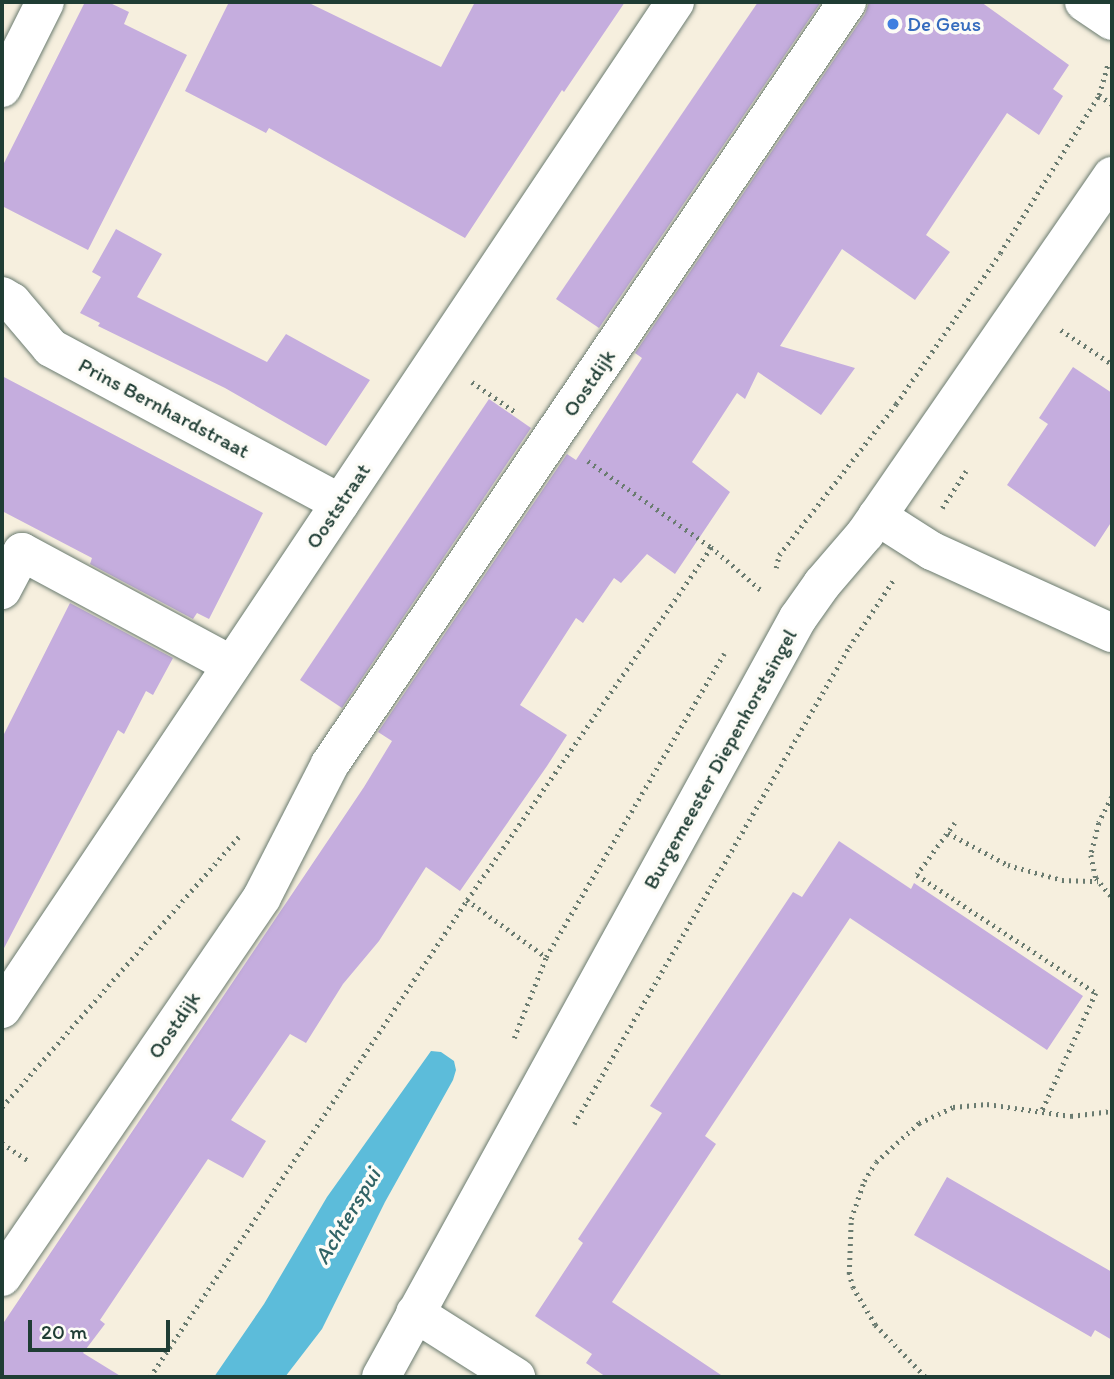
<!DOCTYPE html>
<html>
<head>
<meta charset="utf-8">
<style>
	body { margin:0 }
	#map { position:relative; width:1114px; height:1379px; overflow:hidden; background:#f6efde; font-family:Itim,sans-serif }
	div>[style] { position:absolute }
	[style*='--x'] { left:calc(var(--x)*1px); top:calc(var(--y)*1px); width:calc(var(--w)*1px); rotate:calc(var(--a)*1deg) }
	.water>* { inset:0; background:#5cbcda }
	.building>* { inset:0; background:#c5adde }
	.path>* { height:4.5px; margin-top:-2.25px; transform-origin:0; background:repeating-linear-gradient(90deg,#6a7b70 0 2px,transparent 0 7px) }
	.roads { filter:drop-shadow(0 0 2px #6a7b70) drop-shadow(0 0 2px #6a7b70) }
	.minor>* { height:38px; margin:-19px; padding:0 19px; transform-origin:19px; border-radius:19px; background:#fff }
	.dots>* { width:19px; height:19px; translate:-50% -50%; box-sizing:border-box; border:4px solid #fdfcf7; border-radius:50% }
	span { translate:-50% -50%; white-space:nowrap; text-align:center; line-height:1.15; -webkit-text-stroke:7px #fdfcf7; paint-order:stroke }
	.shop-label { font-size:21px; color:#366cbe }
	.left { translate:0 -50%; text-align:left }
	.street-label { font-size:21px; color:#1f3d34 }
	.water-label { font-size:23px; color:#316366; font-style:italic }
	.frame { position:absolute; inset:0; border:4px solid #1f3d34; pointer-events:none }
	.scale { position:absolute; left:28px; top:1320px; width:142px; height:32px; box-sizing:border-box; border:4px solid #1f3d34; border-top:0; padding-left:9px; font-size:21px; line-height:24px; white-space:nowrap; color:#1f3d34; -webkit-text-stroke:5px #fdfcf7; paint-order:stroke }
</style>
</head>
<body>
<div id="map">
	<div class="water">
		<i style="clip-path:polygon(431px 1051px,441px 1052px,454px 1061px,456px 1070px,453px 1080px,385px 1202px,322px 1329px,285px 1377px,214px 1377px,264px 1304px,327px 1197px)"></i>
	</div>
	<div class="building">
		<i style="clip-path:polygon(85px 2px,108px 2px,129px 12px,124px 24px,187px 55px,88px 250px,2px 206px,2px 167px)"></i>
		<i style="clip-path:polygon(229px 2px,307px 2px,441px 67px,475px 2px,625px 2px,564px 92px,562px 90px,465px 238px,269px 128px,266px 133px,185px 91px)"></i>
		<i style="clip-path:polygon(758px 2px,821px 2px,599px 328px,556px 299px)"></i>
		<i style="clip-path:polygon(869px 2px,981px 2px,1069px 65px,1053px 89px,1063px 96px,1039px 135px,1007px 113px,926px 235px,950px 252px,915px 300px,842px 249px,780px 346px,855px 368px,821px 415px,758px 372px,745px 399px,737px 393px,692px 462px,730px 492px,675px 574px,647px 554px,621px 583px,614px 578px,583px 623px,576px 618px,520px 705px,567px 735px,547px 766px,460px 891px,426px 867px,379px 941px,343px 984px,306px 1043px,290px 1034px,231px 1120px,266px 1141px,243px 1178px,208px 1159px,100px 1320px,105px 1324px,83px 1353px,122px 1377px,2px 1377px,2px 1325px,364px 787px,392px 741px,378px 732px,567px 454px,576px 460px,642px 358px,635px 353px,865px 14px)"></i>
		<i style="clip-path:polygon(116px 229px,162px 254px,137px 297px,267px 362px,286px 334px,370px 380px,326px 446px,225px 388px,98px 326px,100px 323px,80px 313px,101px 277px,92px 272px)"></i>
		<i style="clip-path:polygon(1073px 367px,1112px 393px,1112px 521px,1095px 547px,1007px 485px,1048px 424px,1039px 418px)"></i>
		<i style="clip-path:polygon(2px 376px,263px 513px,209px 619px,197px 613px,193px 619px,90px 564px,92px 558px,2px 511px)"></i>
		<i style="clip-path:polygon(489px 399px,531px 428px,342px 708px,300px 680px)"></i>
		<i style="clip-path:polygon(70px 603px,173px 658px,153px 695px,146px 691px,124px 734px,118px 730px,2px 952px,2px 738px)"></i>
		<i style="clip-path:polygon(839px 841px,911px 889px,914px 883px,1083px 996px,1047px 1050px,850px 918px,705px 1136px,716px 1144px,612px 1302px,724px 1377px,606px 1377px,586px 1363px,592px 1354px,535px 1316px,583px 1243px,578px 1239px,662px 1113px,650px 1106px,793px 892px,802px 897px)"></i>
		<i style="clip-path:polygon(947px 1177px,1112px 1272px,1112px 1340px,1095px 1330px,1091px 1337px,914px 1235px)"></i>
	</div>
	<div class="path">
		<i style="--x:1099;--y:95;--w:16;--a:35"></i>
		<i style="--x:1061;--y:330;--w:61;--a:33.7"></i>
		<i style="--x:472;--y:382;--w:55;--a:34.6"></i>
		<i style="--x:588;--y:461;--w:150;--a:35"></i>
		<i style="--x:942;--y:508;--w:44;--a:-57"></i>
		<i style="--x:776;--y:568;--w:13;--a:-77"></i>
		<i style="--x:779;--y:555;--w:191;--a:-52.2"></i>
		<i style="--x:896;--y:404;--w:183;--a:-55.4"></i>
		<i style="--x:1000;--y:253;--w:186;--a:-57.9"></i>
		<i style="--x:1099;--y:95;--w:32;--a:-74"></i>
		<i style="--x:1112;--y:797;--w:29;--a:117"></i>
		<i style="--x:1099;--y:823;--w:33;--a:104"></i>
		<i style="--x:1091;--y:855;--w:24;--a:78"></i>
		<i style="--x:1096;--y:878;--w:25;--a:50"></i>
		<i style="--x:955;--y:823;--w:64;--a:126.2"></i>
		<i style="--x:917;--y:875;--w:214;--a:33.4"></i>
		<i style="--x:1096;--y:993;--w:130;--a:114.6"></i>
		<i style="--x:948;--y:833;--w:68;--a:28.1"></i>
		<i style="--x:1008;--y:865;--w:56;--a:15.5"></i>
		<i style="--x:1062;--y:880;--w:36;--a:2"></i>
		<i style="--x:467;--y:900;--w:97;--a:35.8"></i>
		<i style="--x:514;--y:1038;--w:87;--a:-68.4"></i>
		<i style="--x:546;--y:957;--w:352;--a:-59.6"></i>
		<i style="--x:2;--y:1107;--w:363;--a:-48.8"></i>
		<i style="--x:574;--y:1124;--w:551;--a:-60.04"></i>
		<i style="--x:849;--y:647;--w:82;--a:-56.5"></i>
		<i style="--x:2;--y:1143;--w:34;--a:34"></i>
		<i style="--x:150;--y:1377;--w:573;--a:-56.39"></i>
		<i style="--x:467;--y:900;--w:429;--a:-55.3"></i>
		<i style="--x:711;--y:547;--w:67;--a:40.8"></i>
		<i style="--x:925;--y:1377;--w:72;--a:-133.9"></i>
		<i style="--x:875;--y:1325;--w:43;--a:-120.7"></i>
		<i style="--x:853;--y:1288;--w:15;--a:-106"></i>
		<i style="--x:849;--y:1274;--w:55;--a:-87.9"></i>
		<i style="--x:851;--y:1219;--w:40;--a:-71.1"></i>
		<i style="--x:864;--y:1181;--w:22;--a:-58"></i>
		<i style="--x:876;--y:1162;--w:58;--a:-42.2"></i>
		<i style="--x:919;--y:1123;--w:38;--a:-25"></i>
		<i style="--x:953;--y:1107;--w:34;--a:-5"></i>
		<i style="--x:987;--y:1104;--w:85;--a:8.1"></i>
		<i style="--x:1071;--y:1116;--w:41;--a:-7"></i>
	</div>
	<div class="roads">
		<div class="minor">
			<i style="--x:1084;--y:2;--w:34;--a:34"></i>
			<i style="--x:2;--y:88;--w:96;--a:-63.4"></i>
			<i style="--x:2;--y:296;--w:12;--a:31"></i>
			<i style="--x:12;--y:302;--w:60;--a:49.7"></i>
			<i style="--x:51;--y:348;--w:328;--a:28.2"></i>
			<i style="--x:877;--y:516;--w:65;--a:32.5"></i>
			<i style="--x:932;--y:551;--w:198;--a:24.5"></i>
			<i style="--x:2;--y:590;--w:43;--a:-62.2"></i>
			<i style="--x:22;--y:552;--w:238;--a:28.3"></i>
			<i style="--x:2;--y:1009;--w:1211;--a:-56.24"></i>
			<i style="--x:2;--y:1277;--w:460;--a:-55.6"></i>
			<i style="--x:262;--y:897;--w:149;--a:-62.9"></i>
			<i style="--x:330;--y:764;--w:921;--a:-55.84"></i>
			<i style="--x:415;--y:1313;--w:120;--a:32.4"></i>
			<i style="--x:381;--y:1377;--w:866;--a:-61.22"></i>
			<i style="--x:798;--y:618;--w:42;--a:-54.8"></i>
			<i style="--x:822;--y:584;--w:66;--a:-49.3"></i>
			<i style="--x:865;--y:534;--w:435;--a:-55.4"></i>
		</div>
	</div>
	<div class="dots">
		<i style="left:893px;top:24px;background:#3f7fe0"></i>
	</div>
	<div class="shop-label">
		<span class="left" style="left:907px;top:24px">De Geus</span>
	</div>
	<div class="street-label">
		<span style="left:589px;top:383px;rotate:-56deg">Oostdijk</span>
		<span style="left:164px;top:408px;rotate:28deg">Prins Bernhardstraat</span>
		<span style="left:338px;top:506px;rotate:-56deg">Ooststraat</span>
		<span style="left:720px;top:759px;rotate:-61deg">Burgemeester Diepenhorstsingel</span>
		<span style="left:174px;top:1025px;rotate:-56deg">Oostdijk</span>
	</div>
	<div class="water-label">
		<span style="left:347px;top:1216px;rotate:-59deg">Achterspui</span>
	</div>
	<div class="frame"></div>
	<div class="scale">20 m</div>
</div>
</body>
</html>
